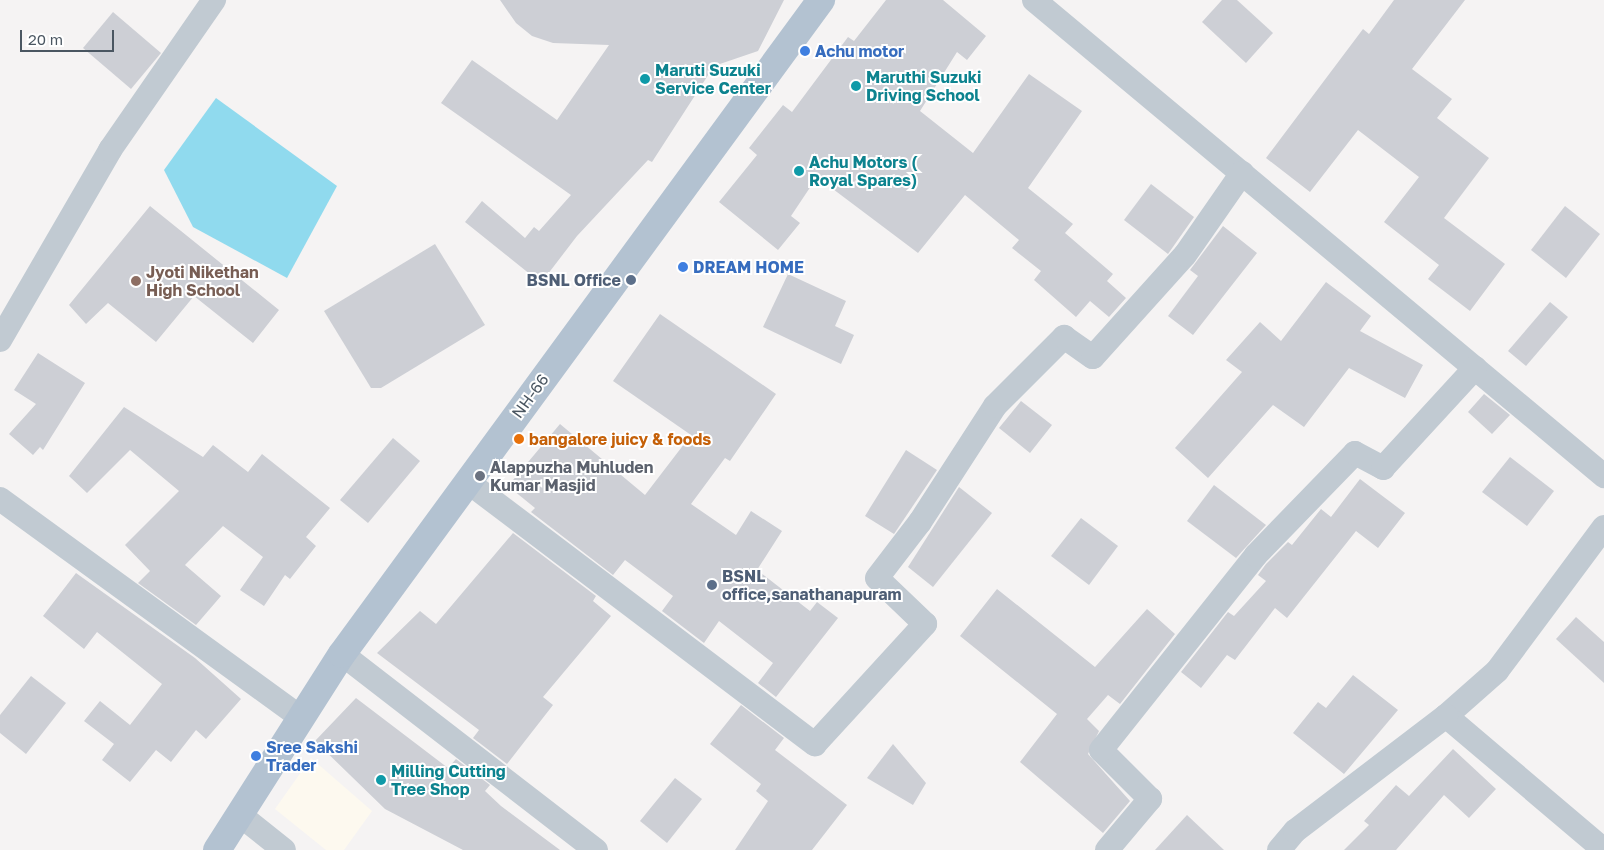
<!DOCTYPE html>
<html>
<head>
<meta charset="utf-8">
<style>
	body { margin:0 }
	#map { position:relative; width:1604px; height:850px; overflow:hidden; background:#f5f3f3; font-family:"Golos Text",sans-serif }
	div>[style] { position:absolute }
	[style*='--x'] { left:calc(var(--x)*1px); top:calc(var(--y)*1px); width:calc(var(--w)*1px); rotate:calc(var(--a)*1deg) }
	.commercial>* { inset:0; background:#fdf9ef }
	.water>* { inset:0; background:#90daee }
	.building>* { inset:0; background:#cdcfd5 }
	.minor>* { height:24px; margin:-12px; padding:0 12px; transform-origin:12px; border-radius:12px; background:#c1cad2 }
	.primary>* { height:28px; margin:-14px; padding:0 14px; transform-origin:14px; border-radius:14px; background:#b3c2d1 }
	.dots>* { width:14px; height:14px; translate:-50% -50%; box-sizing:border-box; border:2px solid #fff; border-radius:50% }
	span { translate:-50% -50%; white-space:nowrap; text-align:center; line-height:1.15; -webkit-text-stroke:4px #fff; paint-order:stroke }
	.shop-label { font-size:16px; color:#366cbe; font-weight:700 }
	.left { translate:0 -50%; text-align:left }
	.culture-label { font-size:16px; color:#0d838f; font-weight:700 }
	.education-label { font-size:16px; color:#785e54; font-weight:700 }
	.service-label { font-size:16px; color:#4e5e75; font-weight:700 }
	.right { translate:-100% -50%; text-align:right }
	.street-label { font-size:16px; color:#4a5661 }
	.food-label { font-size:16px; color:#c56008; font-weight:700 }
	.worship-label { font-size:16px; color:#5b616d; font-weight:700 }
	.scale { position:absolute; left:20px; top:30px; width:94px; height:22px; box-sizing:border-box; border:2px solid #4a5661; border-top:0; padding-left:6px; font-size:15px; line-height:18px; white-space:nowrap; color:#4a5661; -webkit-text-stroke:4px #fff; paint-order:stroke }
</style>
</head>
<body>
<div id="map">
	<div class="commercial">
		<i style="clip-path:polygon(311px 758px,372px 811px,344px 850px,326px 850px,275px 809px)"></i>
	</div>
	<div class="water">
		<i style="clip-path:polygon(216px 98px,337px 186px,287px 278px,193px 227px,164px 170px)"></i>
	</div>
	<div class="building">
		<i style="clip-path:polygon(500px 0,784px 0,758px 51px,714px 66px,652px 162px,648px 160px,577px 236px,541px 283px,465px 222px,482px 201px,525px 238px,534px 227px,539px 231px,571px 195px,441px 103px,472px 60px,557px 120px,609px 45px,553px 43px,532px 36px,516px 23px)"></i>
		<i style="clip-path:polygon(886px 0,943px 0,986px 36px,967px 60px,957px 52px,920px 111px,973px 153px,1029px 74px,1082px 111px,1028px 188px,1073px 224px,1065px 233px,1113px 274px,1107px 281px,1126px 298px,1109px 317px,1090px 301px,1076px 317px,1034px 280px,1041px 271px,1012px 248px,1019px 240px,965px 195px,918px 253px,817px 177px,791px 216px,800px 223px,778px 250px,719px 202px,757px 155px,749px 148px,783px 105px,792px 112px,848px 37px,854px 41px)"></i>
		<i style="clip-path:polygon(1222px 0,1237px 0,1273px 33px,1246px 63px,1202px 22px)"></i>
		<i style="clip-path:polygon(1394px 0,1465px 0,1412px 69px,1452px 99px,1437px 118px,1489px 158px,1444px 218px,1505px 264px,1470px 311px,1428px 279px,1439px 265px,1384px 222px,1419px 177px,1358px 130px,1310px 192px,1266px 158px,1363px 29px,1369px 34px)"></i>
		<i style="clip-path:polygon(113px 12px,161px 53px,131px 89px,83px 48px)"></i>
		<i style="clip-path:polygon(1151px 184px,1194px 217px,1168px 254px,1124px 220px)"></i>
		<i style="clip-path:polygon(150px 206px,279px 310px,253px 343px,194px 296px,156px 342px,108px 303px,86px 324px,69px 305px)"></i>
		<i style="clip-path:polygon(1565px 206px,1600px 234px,1566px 278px,1531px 250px)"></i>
		<i style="clip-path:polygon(1223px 226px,1257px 253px,1193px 335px,1168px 316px,1198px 276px,1190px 270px)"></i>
		<i style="clip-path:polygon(435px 244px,485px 325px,381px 388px,371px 388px,324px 311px)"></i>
		<i style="clip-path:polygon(788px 274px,846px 301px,835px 326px,854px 335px,841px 364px,763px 327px)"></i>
		<i style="clip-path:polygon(1326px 282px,1371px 316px,1360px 331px,1423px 365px,1405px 398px,1349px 368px,1304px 427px,1273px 405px,1208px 478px,1175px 448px,1242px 372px,1226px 360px,1260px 322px,1281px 341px)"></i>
		<i style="clip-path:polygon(1550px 302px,1568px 317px,1526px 366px,1508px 351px)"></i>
		<i style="clip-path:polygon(660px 314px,776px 394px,730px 461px,725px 458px,691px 504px,736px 535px,751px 511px,782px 531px,757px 570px,810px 611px,817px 602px,838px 618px,776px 697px,758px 683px,773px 663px,719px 621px,704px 643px,662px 611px,673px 596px,625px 560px,613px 575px,531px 512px,535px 508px,508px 486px,560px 424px,645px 495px,691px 435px,613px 381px)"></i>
		<i style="clip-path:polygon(38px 353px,85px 383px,43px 450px,40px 447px,33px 455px,9px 434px,36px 404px,14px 390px)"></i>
		<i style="clip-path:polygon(1484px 394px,1510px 415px,1492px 434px,1468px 412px)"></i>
		<i style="clip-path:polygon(1021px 401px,1052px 425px,1030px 453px,999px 428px)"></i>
		<i style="clip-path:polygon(124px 407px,203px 457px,213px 445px,248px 472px,262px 454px,330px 508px,306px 537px,316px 546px,290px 579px,285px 575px,264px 606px,240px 590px,263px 557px,223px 526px,185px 565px,221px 596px,196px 625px,138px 583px,150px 571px,125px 545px,179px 491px,130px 450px,87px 493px,69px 476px)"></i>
		<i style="clip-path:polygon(393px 438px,420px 461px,368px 523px,340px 500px)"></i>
		<i style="clip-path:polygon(906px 450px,937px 470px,894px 534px,865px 516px)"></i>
		<i style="clip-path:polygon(1510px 457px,1554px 491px,1527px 526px,1482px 492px)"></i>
		<i style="clip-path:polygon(1360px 479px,1405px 513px,1378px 548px,1356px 531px,1287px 618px,1275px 608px,1235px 660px,1227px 655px,1201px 688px,1181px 672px,1228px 612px,1234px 616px,1266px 581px,1258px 575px,1266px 564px,1288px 542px,1292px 545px,1321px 509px,1331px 517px)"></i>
		<i style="clip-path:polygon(1214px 485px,1266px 525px,1236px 558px,1187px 521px)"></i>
		<i style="clip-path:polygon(959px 487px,992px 513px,933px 587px,908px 567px)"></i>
		<i style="clip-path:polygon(1081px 518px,1118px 546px,1089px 585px,1051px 556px)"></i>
		<i style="clip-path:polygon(513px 533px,596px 596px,593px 601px,611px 616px,543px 697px,553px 705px,507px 764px,473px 738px,479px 730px,377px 653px,420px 611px,436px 624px)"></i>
		<i style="clip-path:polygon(76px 573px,195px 658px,241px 699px,206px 739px,196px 730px,171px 762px,156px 750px,130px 782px,102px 760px,114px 744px,84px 721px,100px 701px,130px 725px,162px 684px,97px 632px,84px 649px,43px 616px)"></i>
		<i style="clip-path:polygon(997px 589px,1095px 667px,1147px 609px,1175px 634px,1120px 704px,1108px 695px,1087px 719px,1099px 731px,1088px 754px,1130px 801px,1103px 833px,1020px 762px,1057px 714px,960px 636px)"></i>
		<i style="clip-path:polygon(1576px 617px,1604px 642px,1604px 683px,1556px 639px)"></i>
		<i style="clip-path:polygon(1353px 675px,1398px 710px,1344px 774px,1293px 733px,1318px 702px,1326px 708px)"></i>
		<i style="clip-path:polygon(31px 676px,66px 703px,26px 754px,0 733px,0 715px)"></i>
		<i style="clip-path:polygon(356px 698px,448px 768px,456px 759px,490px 785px,485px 791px,501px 806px,560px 850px,463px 850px,385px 809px,315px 741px)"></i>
		<i style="clip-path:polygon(741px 705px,784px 738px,775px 750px,847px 805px,812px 850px,735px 850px,768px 801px,756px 791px,761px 784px,710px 744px)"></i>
		<i style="clip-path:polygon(893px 744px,926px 783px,913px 805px,867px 778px)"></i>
		<i style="clip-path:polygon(1453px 749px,1496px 789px,1469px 818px,1444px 795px,1396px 850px,1344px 850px,1369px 825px,1364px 821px,1396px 785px,1409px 796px)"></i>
		<i style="clip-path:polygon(675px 778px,702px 799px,667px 843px,640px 821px)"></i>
		<i style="clip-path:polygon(1187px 815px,1224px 850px,1155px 850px)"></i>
	</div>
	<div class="minor">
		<i style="--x:1034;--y:0;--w:743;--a:39.86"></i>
		<i style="--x:0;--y:340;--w:220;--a:-59.9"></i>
		<i style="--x:110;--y:150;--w:183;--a:-55.3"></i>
		<i style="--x:468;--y:482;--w:435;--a:37.1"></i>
		<i style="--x:815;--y:744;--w:163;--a:-47.5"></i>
		<i style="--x:925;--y:624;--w:66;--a:-136.2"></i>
		<i style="--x:877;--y:578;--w:71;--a:-52.5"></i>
		<i style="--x:920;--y:522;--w:138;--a:-57.1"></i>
		<i style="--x:995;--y:406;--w:98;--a:-45"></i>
		<i style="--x:1064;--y:337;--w:35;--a:35"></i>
		<i style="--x:1093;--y:357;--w:137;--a:-48"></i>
		<i style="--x:1185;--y:255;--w:100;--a:-55.2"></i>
		<i style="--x:0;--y:499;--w:372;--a:36"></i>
		<i style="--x:1604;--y:527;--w:179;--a:126.6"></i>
		<i style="--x:1497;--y:671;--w:68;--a:138.6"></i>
		<i style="--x:1446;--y:716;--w:207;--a:40.3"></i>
		<i style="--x:342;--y:654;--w:321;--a:37.7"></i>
		<i style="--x:240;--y:815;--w:56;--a:38.5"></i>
		<i style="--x:1107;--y:850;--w:67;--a:-49.9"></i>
		<i style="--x:1150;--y:799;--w:69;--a:-135"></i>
		<i style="--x:1101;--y:750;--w:249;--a:-51.5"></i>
		<i style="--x:1256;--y:555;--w:142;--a:-45.9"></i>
		<i style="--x:1355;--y:453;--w:32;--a:28"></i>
		<i style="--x:1383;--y:468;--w:136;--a:-47.4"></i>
		<i style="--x:1279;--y:850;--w:25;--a:-50"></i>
		<i style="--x:1295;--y:831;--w:190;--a:-37.3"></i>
	</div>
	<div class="primary">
		<i style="--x:217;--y:850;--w:232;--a:-57.5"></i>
		<i style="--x:342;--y:654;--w:811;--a:-53.78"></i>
	</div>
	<div class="dots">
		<i style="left:805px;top:51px;background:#3f7fe0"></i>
		<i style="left:645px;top:79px;background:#0f9aa8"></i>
		<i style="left:856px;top:86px;background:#0f9aa8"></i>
		<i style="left:799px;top:171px;background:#0f9aa8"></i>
		<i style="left:683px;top:267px;background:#3f7fe0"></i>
		<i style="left:631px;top:280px;background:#5c6f8a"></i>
		<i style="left:136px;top:281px;background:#8d6e63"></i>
		<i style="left:519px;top:439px;background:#e8710a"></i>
		<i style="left:480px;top:476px;background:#6b7280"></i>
		<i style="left:712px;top:585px;background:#5c6f8a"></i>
		<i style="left:256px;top:756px;background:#3f7fe0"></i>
		<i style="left:381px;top:780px;background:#0f9aa8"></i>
	</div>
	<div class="shop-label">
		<span class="left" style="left:815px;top:51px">Achu motor</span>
		<span class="left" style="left:693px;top:267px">DREAM HOME</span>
		<span class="left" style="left:266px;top:756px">Sree Sakshi<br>Trader</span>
	</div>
	<div class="culture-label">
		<span class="left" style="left:655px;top:79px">Maruti Suzuki<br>Service Center</span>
		<span class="left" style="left:866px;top:86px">Maruthi Suzuki<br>Driving School</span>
		<span class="left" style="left:809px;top:171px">Achu Motors (<br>Royal Spares)</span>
		<span class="left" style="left:391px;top:780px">Milling Cutting<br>Tree Shop</span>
	</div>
	<div class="education-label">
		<span class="left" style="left:146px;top:281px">Jyoti Nikethan<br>High School</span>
	</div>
	<div class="service-label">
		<span class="right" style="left:621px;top:280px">BSNL Office</span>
		<span class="left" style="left:722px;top:585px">BSNL<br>office,sanathanapuram</span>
	</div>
	<div class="street-label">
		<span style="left:530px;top:396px;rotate:-54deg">NH-66</span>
	</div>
	<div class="food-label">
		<span class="left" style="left:529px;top:439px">bangalore juicy &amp; foods</span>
	</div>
	<div class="worship-label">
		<span class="left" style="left:490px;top:476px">Alappuzha Muhluden<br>Kumar Masjid</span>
	</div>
	<div class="scale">20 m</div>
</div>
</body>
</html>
